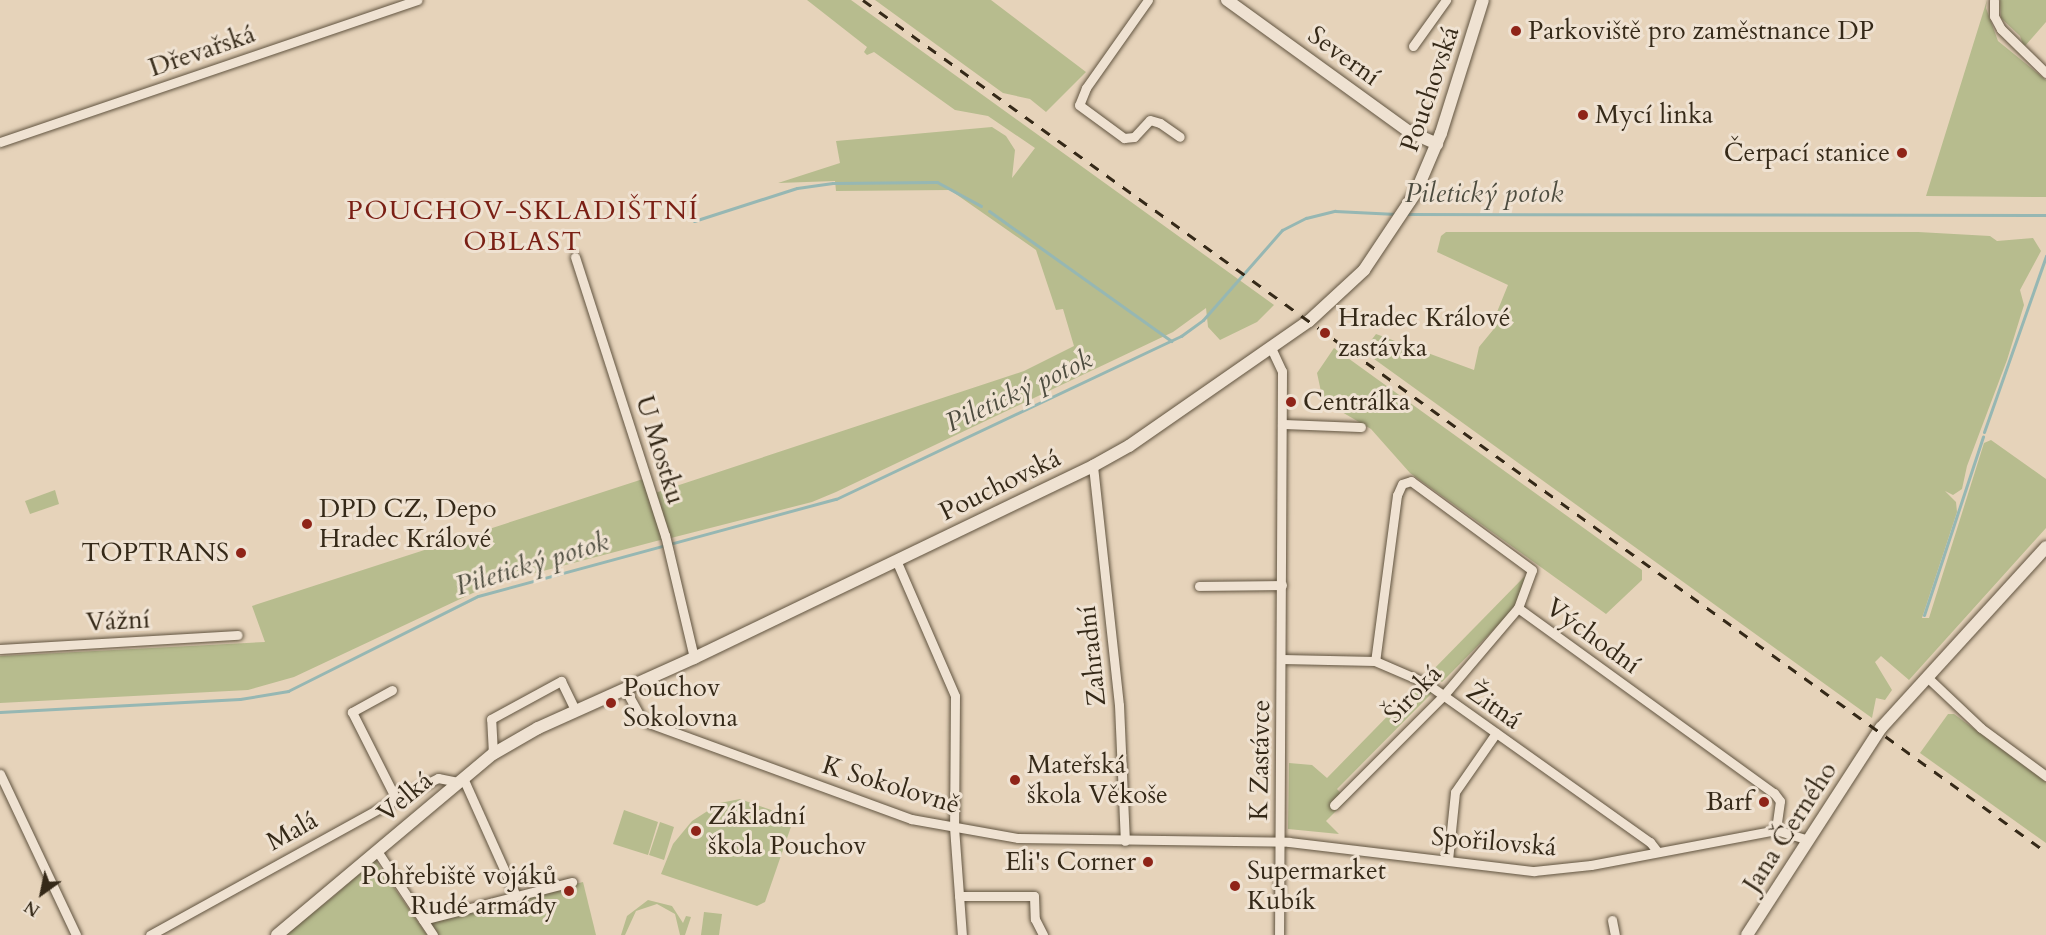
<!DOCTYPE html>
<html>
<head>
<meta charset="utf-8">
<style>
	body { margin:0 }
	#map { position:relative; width:2046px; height:935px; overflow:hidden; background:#e6d3ba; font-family:Cardo,serif }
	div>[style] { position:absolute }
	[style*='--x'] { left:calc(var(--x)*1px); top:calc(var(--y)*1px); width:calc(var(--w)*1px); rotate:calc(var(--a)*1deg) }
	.green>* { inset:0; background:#b7bc8e }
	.stream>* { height:3px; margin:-1.5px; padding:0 1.5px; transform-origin:1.5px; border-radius:1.5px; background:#96b7b3 }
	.roads { filter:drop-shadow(0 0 2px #615440) drop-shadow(0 0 2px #615440) }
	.minor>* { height:9px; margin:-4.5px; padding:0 4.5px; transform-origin:4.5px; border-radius:4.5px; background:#efe2d2 }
	.tertiary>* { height:12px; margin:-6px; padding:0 6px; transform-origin:6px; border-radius:6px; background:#efe2d2 }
	.rail>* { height:3px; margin-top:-1.5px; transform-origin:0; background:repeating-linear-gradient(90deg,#352918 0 10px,transparent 0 20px) }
	.dots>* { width:16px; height:16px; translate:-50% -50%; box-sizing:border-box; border:3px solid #efe2d2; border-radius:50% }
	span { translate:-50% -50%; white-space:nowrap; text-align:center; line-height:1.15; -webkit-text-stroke:6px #efe2d2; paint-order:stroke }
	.poi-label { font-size:26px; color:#352918 }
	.left { translate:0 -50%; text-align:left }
	.right { translate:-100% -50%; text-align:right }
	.street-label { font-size:26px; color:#352918 }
	.water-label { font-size:27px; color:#4d4c3f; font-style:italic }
	.neighbourhood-label { font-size:27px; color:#7a1f14; letter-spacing:1.5px }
	.north { position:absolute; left:12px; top:863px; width:60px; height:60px; -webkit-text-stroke:4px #efe2d2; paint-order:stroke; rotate:213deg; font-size:16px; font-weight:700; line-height:24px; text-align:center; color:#352918 }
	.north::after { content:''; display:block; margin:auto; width:21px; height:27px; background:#352918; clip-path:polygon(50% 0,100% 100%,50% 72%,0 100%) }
</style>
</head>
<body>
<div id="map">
	<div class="green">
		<i style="clip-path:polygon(807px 0,851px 0,1274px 305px,1257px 322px,1220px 340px,1208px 327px,1206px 308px,1173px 332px,836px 492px,812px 502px,671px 538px,655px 493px,1024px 371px,1074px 346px,1063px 309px,1056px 310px,1036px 250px,950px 190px,836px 191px,835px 181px,778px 183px,840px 163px,836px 141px,992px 127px,1006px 136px,1015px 150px,1012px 178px,1035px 148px,988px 116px,955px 110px,874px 52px,867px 55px,864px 52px,867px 47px)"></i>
		<i style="clip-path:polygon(875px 0,991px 0,1086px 72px,1046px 112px,1030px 99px,1003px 93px)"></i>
		<i style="clip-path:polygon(1987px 0,1986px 8px,1998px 41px,2046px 80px,2046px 197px,1926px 196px)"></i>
		<i style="clip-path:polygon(2000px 0,2046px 0,2046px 22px,2024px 47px,2020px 36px,2001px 18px)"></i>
		<i style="clip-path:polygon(1446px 232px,1918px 232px,1990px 236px,1997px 241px,2033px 238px,2041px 251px,2020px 290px,2024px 305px,2007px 360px,1967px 466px,1962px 489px,1953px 495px,1945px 491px,1956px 502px,1957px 512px,1922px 618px,1929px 618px,1984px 443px,1991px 440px,2046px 479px,2046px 528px,1909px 680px,1881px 656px,1875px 662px,1892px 690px,1885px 700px,1876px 698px,1872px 718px,1363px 351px,1376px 334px,1474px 370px,1479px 347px,1502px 319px,1497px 312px,1508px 285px,1437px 252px,1441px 236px)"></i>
		<i style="clip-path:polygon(1334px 348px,1642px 570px,1642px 580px,1606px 614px,1410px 473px,1371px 429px,1323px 401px,1317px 373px)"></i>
		<i style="clip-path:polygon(643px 479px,664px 539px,490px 585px,294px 677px,248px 690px,0 703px,0 656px,265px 642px,252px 606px)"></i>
		<i style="clip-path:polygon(55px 490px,59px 504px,30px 514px,25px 501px)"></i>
		<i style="clip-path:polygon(1525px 576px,1518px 605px,1442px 682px,1428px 675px)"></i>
		<i style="clip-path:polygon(1418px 685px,1432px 693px,1337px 789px,1347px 800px,1326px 821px,1339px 834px,1288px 829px,1289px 763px,1312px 765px,1327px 778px)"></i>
		<i style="clip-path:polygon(1948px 714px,1954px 714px,2046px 782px,2046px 843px,1920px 753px)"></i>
		<i style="clip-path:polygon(740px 799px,794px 818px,765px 902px,757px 906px,661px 874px,673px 844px,692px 821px,720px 803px)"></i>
		<i style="clip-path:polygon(624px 810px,658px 822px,648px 855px,613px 844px)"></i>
		<i style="clip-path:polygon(660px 822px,674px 827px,664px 860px,649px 855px)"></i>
		<i style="clip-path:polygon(375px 860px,427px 935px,285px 935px,333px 897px)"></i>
		<i style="clip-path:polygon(583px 882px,596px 935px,438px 935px,431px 924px,433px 920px)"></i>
		<i style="clip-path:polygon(648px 900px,672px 906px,683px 923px,686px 916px,691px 917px,685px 935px,680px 935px,675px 914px,657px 904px,636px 911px,625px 935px,621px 935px,627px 916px)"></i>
		<i style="clip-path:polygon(704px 912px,722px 914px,719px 935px,701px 935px)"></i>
	</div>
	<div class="stream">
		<i style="--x:989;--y:211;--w:224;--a:35.5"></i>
		<i style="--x:1406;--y:214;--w:640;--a:0.09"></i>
		<i style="--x:694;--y:221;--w:108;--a:-17.8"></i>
		<i style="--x:797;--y:188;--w:36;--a:-8"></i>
		<i style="--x:833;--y:183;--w:104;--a:-0.6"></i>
		<i style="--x:937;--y:182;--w:50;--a:28.6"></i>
		<i style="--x:1984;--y:432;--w:187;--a:-70.6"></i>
		<i style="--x:1924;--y:615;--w:188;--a:-71.7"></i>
		<i style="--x:0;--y:712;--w:240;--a:-3.1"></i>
		<i style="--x:240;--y:699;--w:49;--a:-9.5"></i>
		<i style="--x:288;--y:691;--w:212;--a:-26.6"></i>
		<i style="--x:478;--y:596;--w:371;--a:-15.2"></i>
		<i style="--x:836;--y:499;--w:382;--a:-25.3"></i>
		<i style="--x:1181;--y:336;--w:27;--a:-36"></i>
		<i style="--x:1203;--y:320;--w:120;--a:-48.7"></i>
		<i style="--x:1282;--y:230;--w:27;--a:-27"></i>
		<i style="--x:1306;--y:218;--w:30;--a:-14"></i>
		<i style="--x:1335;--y:211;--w:61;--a:2.8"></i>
	</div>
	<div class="roads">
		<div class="minor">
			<i style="--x:1148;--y:0;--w:108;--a:125.2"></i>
			<i style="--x:1086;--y:88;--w:18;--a:112"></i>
			<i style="--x:1079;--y:105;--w:56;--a:36.3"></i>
			<i style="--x:1124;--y:138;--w:10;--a:-6"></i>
			<i style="--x:1134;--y:137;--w:23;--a:-47"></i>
			<i style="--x:1150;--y:120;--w:10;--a:17"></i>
			<i style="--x:1160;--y:123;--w:24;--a:35"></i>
			<i style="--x:1994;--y:0;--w:16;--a:90"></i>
			<i style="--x:1994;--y:16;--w:15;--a:62"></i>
			<i style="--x:2001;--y:29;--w:63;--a:44.4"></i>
			<i style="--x:1413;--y:46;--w:57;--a:-54.3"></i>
			<i style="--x:0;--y:142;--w:441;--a:-18.8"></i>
			<i style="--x:575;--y:257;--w:292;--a:72.1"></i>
			<i style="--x:665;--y:535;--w:126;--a:76.7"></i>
			<i style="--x:1272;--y:350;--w:23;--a:65"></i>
			<i style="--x:1282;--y:371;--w:564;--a:90.3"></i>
			<i style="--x:1282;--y:424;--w:79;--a:2.2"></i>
			<i style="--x:1093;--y:466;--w:240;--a:83.8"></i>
			<i style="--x:1119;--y:705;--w:136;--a:87.5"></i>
			<i style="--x:896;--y:560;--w:148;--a:66.5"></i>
			<i style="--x:955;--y:696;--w:131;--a:90.4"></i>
			<i style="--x:954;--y:827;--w:108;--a:85.8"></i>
			<i style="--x:1199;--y:586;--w:83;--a:-0.7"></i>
			<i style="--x:1518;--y:608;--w:316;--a:35.9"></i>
			<i style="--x:1774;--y:793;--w:10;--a:53"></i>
			<i style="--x:1780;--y:801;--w:29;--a:98"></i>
			<i style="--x:0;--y:649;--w:238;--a:-3.4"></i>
			<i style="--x:1282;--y:659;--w:93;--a:1.2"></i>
			<i style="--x:1375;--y:661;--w:56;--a:23.3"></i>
			<i style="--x:1426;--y:683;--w:275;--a:35.4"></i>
			<i style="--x:1650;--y:842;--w:11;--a:52"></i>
			<i style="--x:1927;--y:677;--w:74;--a:43.4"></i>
			<i style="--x:1981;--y:728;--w:81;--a:36.4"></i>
			<i style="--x:625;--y:689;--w:31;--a:61"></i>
			<i style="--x:640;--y:716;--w:11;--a:38"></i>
			<i style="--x:649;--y:723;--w:279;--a:20.1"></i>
			<i style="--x:911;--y:819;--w:109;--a:10.1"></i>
			<i style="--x:1018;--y:838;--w:271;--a:0.8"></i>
			<i style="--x:1289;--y:842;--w:247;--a:6.8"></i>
			<i style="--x:1534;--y:871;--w:57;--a:-6"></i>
			<i style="--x:1591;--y:865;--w:188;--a:-10.7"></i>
			<i style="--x:1776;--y:830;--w:34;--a:17"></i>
			<i style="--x:392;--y:690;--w:46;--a:151.2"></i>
			<i style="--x:352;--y:712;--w:97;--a:63.2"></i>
			<i style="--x:493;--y:754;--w:35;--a:-93"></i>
			<i style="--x:491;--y:719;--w:80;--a:-28.5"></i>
			<i style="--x:561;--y:681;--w:32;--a:64"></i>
			<i style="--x:0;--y:774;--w:178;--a:64.7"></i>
			<i style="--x:463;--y:778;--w:129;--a:65.8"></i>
			<i style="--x:1334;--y:805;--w:154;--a:-45"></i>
			<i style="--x:1443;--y:696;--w:116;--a:-49.6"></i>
			<i style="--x:1518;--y:608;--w:40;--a:-69.8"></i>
			<i style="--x:1532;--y:570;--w:150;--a:-143.7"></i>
			<i style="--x:1411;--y:481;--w:9;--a:162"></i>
			<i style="--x:1402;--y:484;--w:12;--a:114"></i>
			<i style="--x:1397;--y:495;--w:167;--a:97.5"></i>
			<i style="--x:377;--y:851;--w:101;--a:56.3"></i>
			<i style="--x:1448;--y:860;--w:68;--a:-84.1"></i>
			<i style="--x:1455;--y:792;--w:72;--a:-55.2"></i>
			<i style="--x:959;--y:896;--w:75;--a:0"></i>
			<i style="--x:1034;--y:896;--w:23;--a:88"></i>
			<i style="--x:1035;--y:919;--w:18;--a:63"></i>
			<i style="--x:423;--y:920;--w:154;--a:-14.3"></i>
			<i style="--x:1612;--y:920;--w:15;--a:79"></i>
			<i style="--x:150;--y:935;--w:281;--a:-28.9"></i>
			<i style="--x:396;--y:799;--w:47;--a:-26.6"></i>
			<i style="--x:438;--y:778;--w:20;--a:11"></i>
		</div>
		<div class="tertiary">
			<i style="--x:1227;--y:0;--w:223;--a:35.9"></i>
			<i style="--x:1408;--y:131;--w:32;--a:24"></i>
			<i style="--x:277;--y:935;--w:282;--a:-40"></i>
			<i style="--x:493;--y:754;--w:52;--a:-30"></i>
			<i style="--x:538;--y:728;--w:171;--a:-24.2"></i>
			<i style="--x:694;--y:658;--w:443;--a:-25.7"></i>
			<i style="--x:1093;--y:466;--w:41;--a:-29.1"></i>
			<i style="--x:1129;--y:446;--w:219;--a:-34.8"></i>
			<i style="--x:1309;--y:321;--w:75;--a:-42.8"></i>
			<i style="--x:1364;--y:270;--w:94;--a:-56.3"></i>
			<i style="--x:1416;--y:192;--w:64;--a:-67"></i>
			<i style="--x:1441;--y:133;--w:139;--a:-72.5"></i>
			<i style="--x:1747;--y:935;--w:247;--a:-57.1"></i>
			<i style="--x:1881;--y:728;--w:245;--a:-47.6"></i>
		</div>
	</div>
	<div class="rail">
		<i style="--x:863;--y:0;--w:1458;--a:35.76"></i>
	</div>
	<div class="dots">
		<i style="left:1516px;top:31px;background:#8f2418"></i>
		<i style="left:1583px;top:115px;background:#8f2418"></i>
		<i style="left:1902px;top:153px;background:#8f2418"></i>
		<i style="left:1325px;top:333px;background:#8f2418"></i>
		<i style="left:1291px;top:402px;background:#8f2418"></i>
		<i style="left:307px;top:524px;background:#8f2418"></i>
		<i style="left:241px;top:553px;background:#8f2418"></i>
		<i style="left:611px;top:703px;background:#8f2418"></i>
		<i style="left:1015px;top:780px;background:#8f2418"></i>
		<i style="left:1764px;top:802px;background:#8f2418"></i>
		<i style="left:696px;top:831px;background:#8f2418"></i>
		<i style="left:1148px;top:862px;background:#8f2418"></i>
		<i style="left:1235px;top:886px;background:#8f2418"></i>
		<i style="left:569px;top:891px;background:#8f2418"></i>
	</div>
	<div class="poi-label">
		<span class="left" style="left:1528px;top:31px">Parkoviště pro zaměstnance DP</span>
		<span class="left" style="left:1595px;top:115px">Mycí linka</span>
		<span class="right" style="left:1890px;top:153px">Čerpací stanice</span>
		<span class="left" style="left:1338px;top:333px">Hradec Králové<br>zastávka</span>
		<span class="left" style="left:1303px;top:402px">Centrálka</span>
		<span class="left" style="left:319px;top:524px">DPD CZ, Depo<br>Hradec Králové</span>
		<span class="right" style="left:229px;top:553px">TOPTRANS</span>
		<span class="left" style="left:623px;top:703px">Pouchov<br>Sokolovna</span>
		<span class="left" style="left:1027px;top:780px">Mateřská<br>škola Věkoše</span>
		<span class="right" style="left:1752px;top:802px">Barf</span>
		<span class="left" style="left:708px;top:831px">Základní<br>škola Pouchov</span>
		<span class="right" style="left:1136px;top:862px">Eli's Corner</span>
		<span class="left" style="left:1247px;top:886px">Supermarket<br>Kubík</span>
		<span class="right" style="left:557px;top:891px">Pohřebiště vojáků<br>Rudé armády</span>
	</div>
	<div class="street-label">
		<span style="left:202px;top:51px;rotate:-19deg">Dřevařská</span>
		<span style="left:1344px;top:56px;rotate:36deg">Severní</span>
		<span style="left:1430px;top:89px;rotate:-71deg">Pouchovská</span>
		<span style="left:660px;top:450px;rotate:73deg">U Mostku</span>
		<span style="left:1000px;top:485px;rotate:-26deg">Pouchovská</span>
		<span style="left:118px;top:621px;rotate:-3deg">Vážní</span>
		<span style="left:1593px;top:636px;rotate:36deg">Východní</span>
		<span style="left:1092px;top:656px;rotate:-96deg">Zahradní</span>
		<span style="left:1413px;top:694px;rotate:-46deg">Široká</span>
		<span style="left:1494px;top:706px;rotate:35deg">Žitná</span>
		<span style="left:1260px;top:760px;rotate:-89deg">K Zastávce</span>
		<span style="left:891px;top:785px;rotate:17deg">K Sokolovně</span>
		<span style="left:405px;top:797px;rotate:-40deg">Velká</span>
		<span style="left:1790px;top:827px;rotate:-57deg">Jana Černého</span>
		<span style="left:292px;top:831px;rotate:-29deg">Malá</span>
		<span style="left:1494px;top:842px;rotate:5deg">Spořilovská</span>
	</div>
	<div class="water-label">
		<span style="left:1484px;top:194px">Piletický potok</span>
		<span style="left:1019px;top:391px;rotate:-25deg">Piletický potok</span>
		<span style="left:532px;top:564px;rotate:-17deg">Piletický potok</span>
	</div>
	<div class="neighbourhood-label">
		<span style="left:523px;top:226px">POUCHOV-SKLADIŠTNÍ<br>OBLAST</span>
	</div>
	<div class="north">N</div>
</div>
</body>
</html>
